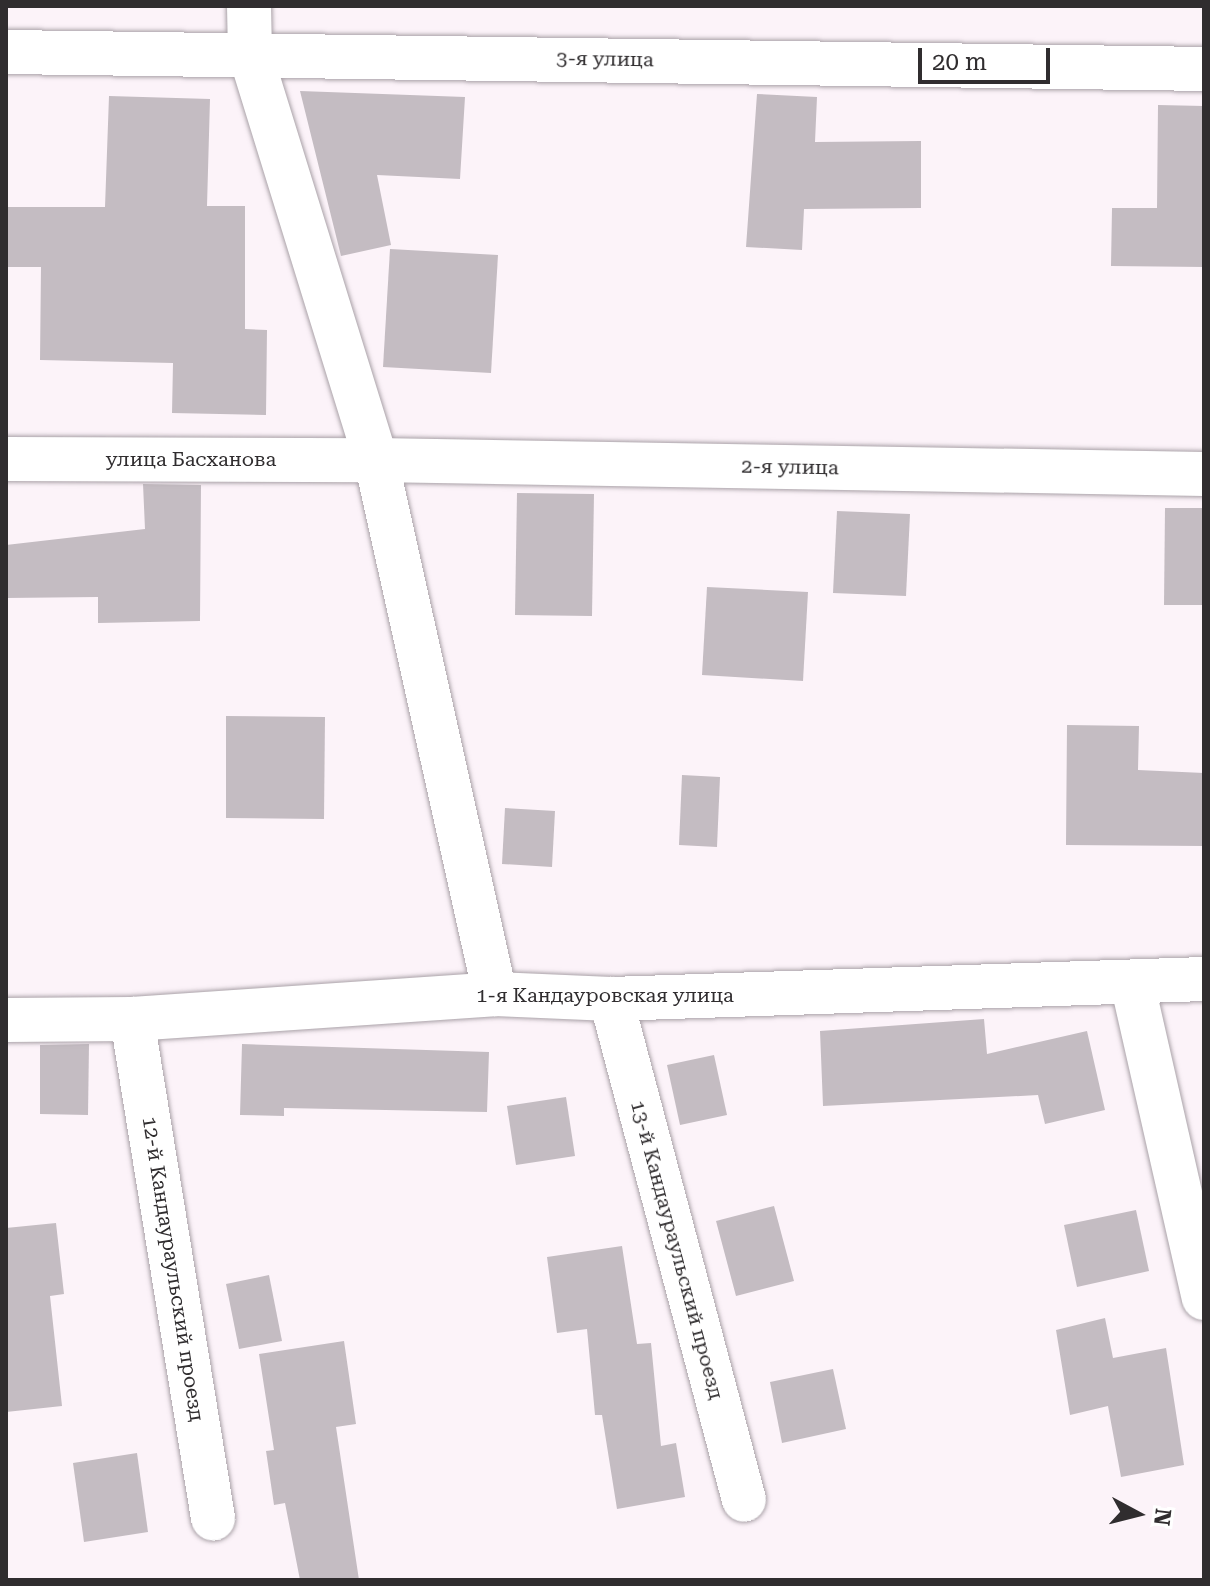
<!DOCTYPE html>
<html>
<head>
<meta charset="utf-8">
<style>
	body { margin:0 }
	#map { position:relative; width:1210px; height:1586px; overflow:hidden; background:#fcf3f9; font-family:"Roboto Serif",serif }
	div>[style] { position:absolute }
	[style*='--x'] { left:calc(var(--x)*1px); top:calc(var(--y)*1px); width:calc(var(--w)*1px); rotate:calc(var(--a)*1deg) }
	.building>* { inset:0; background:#c4bcc2 }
	.roads { filter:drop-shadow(0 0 2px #aaa2a8) drop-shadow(0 0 2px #aaa2a8) }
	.minor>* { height:44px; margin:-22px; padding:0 22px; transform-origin:22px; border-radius:22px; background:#fff }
	.tertiary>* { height:44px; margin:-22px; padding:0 22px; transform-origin:22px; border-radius:22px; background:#fff }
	span { translate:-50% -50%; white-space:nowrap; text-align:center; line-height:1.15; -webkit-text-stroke:7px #fff; paint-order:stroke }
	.street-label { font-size:20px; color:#302d2f }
	.frame { position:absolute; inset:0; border:8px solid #302d2f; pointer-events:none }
	.north { position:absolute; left:1098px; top:1474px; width:80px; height:80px; -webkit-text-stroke:6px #fff; paint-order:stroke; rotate:97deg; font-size:22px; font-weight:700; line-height:32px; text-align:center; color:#302d2f }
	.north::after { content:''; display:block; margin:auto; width:28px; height:36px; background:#302d2f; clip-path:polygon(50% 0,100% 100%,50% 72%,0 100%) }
	.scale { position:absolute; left:918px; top:48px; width:132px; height:36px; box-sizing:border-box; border:4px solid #302d2f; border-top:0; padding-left:10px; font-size:24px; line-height:28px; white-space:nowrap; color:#302d2f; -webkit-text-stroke:6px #fff; paint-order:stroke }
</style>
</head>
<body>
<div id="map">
	<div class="building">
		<i style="clip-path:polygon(300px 91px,465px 97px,460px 179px,377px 175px,391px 245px,341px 256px)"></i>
		<i style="clip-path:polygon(757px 94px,817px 97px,815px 142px,921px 141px,921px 208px,804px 209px,802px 250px,746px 247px)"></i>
		<i style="clip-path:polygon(109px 96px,210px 99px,207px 206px,245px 206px,245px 329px,267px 330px,266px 415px,172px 413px,173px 363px,40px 360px,41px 267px,6px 267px,6px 207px,105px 207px)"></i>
		<i style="clip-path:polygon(1158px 105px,1204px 106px,1204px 267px,1111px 266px,1112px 208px,1157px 208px)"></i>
		<i style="clip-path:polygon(390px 249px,498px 255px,491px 373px,383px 367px)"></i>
		<i style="clip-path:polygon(143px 484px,201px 485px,200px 621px,98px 623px,98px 597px,6px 598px,6px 545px,145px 529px)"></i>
		<i style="clip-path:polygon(517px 493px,594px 494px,592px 616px,515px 615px)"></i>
		<i style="clip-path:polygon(1165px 508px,1204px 508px,1204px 605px,1164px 605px)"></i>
		<i style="clip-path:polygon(837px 511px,910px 514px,906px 596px,833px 593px)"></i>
		<i style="clip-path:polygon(707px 587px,808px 592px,803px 681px,702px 675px)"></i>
		<i style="clip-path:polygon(226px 716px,325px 717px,324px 819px,226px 818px)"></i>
		<i style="clip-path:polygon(1067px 725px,1139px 726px,1138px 770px,1204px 773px,1204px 846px,1066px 845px)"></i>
		<i style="clip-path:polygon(682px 775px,720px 777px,717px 847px,679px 845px)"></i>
		<i style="clip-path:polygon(505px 808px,555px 811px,552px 867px,502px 864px)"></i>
		<i style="clip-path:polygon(984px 1019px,987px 1054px,1087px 1031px,1105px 1110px,1045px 1124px,1038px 1095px,823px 1106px,820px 1031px)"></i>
		<i style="clip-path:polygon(89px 1044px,88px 1115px,40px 1114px,40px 1045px)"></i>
		<i style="clip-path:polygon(242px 1044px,489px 1052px,487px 1112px,284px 1108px,284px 1116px,240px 1115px)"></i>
		<i style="clip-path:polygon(714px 1055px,727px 1115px,680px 1125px,667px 1065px)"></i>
		<i style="clip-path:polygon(566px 1097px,575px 1156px,516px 1165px,507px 1106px)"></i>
		<i style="clip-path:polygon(774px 1206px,794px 1281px,736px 1296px,716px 1221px)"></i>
		<i style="clip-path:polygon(1136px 1210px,1149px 1271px,1077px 1287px,1064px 1225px)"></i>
		<i style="clip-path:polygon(56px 1223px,64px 1294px,50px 1296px,62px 1406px,6px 1412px,6px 1228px)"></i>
		<i style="clip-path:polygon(622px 1246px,637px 1344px,651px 1343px,661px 1446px,676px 1443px,685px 1497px,617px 1509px,602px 1415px,595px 1415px,587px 1329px,557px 1333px,547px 1257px)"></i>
		<i style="clip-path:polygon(269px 1275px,282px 1341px,239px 1349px,226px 1284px)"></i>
		<i style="clip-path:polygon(1105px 1318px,1113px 1358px,1166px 1348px,1184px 1465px,1121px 1477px,1108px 1406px,1070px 1415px,1056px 1330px)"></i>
		<i style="clip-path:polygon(344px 1341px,356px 1424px,336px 1427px,359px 1580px,300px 1580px,285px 1503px,274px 1505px,266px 1451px,274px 1450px,259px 1354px)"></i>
		<i style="clip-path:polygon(833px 1369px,846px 1429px,782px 1443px,770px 1382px)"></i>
		<i style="clip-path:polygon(137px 1453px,148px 1532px,84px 1542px,73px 1463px)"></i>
	</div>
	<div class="roads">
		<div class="minor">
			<i style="--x:249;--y:6;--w:47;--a:88.8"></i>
			<i style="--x:250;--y:53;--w:426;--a:72.8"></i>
			<i style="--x:376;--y:460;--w:547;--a:77.44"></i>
			<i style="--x:6;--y:52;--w:1198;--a:0.81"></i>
			<i style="--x:6;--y:459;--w:370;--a:0.2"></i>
			<i style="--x:376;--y:460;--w:828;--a:0.97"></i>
			<i style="--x:1132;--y:982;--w:324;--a:77.2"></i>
			<i style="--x:611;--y:999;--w:518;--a:75.13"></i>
			<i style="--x:132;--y:1019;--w:506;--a:80.78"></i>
		</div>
		<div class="tertiary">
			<i style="--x:6;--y:1020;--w:126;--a:-0.5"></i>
			<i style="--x:132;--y:1019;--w:364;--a:-3.9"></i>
			<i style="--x:495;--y:994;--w:116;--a:2.5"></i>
			<i style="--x:611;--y:999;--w:593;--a:-1.93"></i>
		</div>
	</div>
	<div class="street-label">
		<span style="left:605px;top:59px;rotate:1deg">3-я улица</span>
		<span style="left:191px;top:459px">улица Басханова</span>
		<span style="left:790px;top:467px;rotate:1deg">2-я улица</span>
		<span style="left:605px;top:995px">1-я Кандауровская улица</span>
		<span style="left:677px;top:1250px;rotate:75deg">13-й Кандаураульский проезд</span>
		<span style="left:173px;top:1269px;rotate:81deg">12-й Кандаураульский проезд</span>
	</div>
	<div class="frame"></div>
	<div class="north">N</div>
	<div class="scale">20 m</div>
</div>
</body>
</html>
